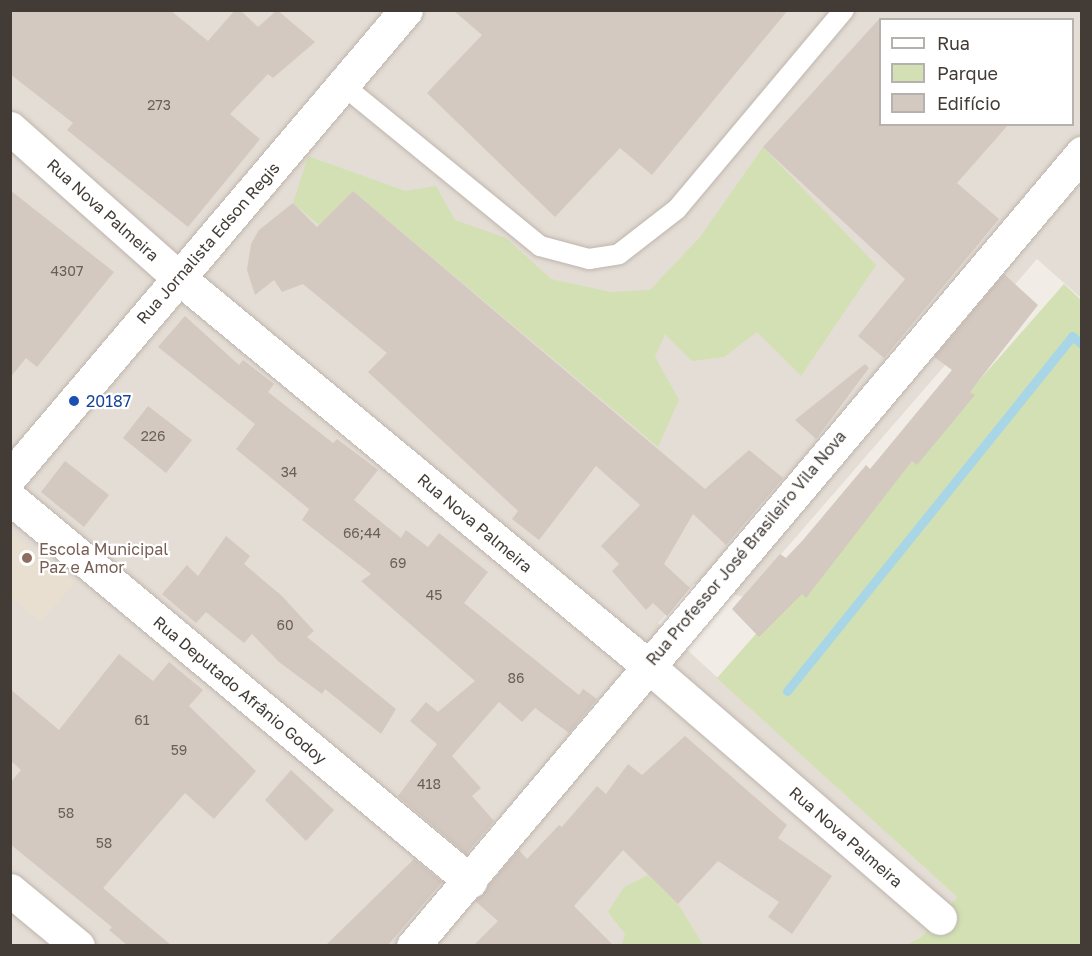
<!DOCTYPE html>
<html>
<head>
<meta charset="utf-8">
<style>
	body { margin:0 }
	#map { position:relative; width:1092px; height:956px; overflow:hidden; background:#f1ece6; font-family:"Golos Text",sans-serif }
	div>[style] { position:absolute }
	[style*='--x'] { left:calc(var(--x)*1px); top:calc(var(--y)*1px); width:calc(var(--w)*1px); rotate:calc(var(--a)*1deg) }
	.residential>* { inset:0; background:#e4ddd5 }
	.education>* { inset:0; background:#e8dfd1 }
	.green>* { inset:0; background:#d2e0b3 }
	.stream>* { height:9px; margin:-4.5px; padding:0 4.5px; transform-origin:4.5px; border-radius:4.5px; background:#a9d6e7 }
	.building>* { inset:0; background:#d4c9c0 }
	.roads { filter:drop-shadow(0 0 2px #beb5ad) drop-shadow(0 0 2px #beb5ad) }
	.service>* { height:20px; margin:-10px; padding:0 10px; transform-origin:10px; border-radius:10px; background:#fff }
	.minor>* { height:33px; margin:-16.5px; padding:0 16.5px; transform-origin:16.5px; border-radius:16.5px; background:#fff }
	.dots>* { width:16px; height:16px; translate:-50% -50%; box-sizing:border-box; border:3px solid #fff; border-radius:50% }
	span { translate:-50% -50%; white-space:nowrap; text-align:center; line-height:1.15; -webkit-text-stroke:4.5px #fff; paint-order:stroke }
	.number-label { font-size:14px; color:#675f58 }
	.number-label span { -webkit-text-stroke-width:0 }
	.street-label { font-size:16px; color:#433c36 }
	.transit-label { font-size:16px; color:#164399 }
	.left { translate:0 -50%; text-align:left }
	.education-label { font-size:16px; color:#785e54 }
	.frame { position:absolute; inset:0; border:12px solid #433c36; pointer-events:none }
	.legend { position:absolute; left:879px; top:18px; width:195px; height:108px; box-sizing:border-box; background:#fff; border:2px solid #b4b1af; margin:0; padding:8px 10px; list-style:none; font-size:18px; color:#433c36 }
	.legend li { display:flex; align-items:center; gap:12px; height:30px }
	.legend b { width:30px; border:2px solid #b4b1af }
</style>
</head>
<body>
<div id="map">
	<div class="residential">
		<i style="clip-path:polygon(evenodd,10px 11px,1081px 11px,1081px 298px,1037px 259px,744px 597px,694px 584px,658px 623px,957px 897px,920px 938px,906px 946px,11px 945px,10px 11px,880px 20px,1072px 20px,1072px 124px,880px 124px,880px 20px)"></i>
	</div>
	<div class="education">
		<i style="clip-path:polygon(11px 534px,75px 582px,41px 622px,11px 597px)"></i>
	</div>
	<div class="green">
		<i style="clip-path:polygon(763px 147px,876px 265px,801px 376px,757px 332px,724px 357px,692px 361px,665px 334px,655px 357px,679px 400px,658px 447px,353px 191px,319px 225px,293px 203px,308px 156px,405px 191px,436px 186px,455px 220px,506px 238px,551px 279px,611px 292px,650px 290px,700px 237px)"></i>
		<i style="clip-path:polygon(1064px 284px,1081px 300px,1081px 945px,906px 945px,920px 938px,957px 897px,717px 678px)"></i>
		<i style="clip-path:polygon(648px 875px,678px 904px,703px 945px,622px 945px,625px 934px,608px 912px,624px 887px)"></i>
	</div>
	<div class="stream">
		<i style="--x:787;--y:691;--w:455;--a:-51.2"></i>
		<i style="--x:1072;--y:336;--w:13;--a:39"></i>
	</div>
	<div class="building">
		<i style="clip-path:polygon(10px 10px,170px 10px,208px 41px,235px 10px,240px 10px,258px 27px,277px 10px,315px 42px,273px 78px,268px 74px,230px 114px,260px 139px,188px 227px,67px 130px,73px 123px,10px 74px)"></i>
		<i style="clip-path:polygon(453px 10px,788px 10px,652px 175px,620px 148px,555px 217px,427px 93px,482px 35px)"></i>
		<i style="clip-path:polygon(880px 18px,880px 124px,1009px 124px,957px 183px,999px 219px,884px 358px,858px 336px,905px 279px,763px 147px)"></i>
		<i style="clip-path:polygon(10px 190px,114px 272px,37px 367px,26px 358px,10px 378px)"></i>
		<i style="clip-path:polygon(353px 191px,705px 489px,749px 450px,783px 478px,726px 545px,693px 514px,664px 564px,690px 588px,667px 616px,653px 603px,646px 610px,612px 571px,619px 564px,601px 546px,640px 505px,596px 466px,539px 540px,512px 519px,518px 511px,368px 372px,387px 353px,303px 284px,282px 292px,274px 280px,255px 295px,247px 270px,251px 244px,259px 230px,293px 203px,317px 227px)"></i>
		<i style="clip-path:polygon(1004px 274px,1038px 305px,970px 392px,975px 395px,917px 465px,912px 461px,806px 598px,802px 594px,759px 637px,732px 609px,780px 554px,786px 558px,803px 540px,866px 465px,870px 469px,952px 370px,934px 357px)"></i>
		<i style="clip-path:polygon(185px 316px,239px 365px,243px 360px,274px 384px,268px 392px,333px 443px,337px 439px,378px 470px,354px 500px,401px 538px,406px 530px,428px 547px,439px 533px,488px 572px,464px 603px,579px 695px,583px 689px,597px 699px,569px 733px,535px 708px,522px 722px,499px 702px,452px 756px,481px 788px,472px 796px,494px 821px,466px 854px,398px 796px,437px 744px,410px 721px,426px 702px,438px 712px,475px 681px,361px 581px,371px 574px,302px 520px,309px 509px,236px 449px,255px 424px,158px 347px)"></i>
		<i style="clip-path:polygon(865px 364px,869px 368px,816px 439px,795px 420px)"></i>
		<i style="clip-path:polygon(148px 406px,192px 440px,166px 473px,123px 438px)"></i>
		<i style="clip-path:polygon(65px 461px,109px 495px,84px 527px,41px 492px)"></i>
		<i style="clip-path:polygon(226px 536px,250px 556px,244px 564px,282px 596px,314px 631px,307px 637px,396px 709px,381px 734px,325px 689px,322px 694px,279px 662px,252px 634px,244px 643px,206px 612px,196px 623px,162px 594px,187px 565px,198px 576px)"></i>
		<i style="clip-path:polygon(119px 654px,153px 681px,169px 662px,203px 690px,189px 706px,256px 771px,214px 819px,185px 793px,103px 888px,171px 945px,127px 945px,109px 930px,112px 927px,10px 844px,10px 783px,21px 770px,10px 760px,10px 689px,59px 730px)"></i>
		<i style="clip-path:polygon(685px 736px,787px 825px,778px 838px,832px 876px,792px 934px,768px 917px,779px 902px,718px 861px,678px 904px,623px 850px,574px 906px,613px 945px,474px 945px,498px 921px,475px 901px,519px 850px,527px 859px,559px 825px,562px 827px,597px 786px,606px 794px,628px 764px,642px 775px)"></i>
		<i style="clip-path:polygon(291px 770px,334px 810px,306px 841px,265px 800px)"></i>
		<i style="clip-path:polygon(414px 859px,442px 882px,388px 945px,326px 945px)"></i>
	</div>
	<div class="roads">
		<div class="service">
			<i style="--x:344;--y:86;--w:253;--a:39.2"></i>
			<i style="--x:540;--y:246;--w:51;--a:14.9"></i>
			<i style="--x:589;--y:259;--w:30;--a:-9"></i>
			<i style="--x:619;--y:254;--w:73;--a:-37.8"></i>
			<i style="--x:677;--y:209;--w:260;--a:-50"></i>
		</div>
		<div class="minor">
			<i style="--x:10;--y:128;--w:225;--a:41.6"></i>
			<i style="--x:178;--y:277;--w:609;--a:39.6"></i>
			<i style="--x:647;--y:665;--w:387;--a:40.8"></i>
			<i style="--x:10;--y:477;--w:612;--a:-49.7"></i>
			<i style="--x:10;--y:498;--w:599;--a:39.78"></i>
			<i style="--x:10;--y:890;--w:88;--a:39.5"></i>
			<i style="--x:413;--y:946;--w:1038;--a:-49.85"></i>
		</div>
	</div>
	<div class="dots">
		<i style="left:74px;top:401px;background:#1a4fb4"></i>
		<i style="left:27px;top:558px;background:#8d6e63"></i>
	</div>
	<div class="number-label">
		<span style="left:159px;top:105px">273</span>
		<span style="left:67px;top:271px">4307</span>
		<span style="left:153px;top:436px">226</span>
		<span style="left:289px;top:472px">34</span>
		<span style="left:362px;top:533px">66;44</span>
		<span style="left:398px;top:563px">69</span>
		<span style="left:434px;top:595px">45</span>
		<span style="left:285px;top:625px">60</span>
		<span style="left:516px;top:678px">86</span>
		<span style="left:142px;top:720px">61</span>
		<span style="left:179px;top:750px">59</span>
		<span style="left:429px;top:784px">418</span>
		<span style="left:66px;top:813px">58</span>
		<span style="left:104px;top:843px">58</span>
	</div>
	<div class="street-label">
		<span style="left:103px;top:210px;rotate:42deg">Rua Nova Palmeira</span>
		<span style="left:208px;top:243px;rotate:-49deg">Rua Jornalista Edson Regis</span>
		<span style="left:475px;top:523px;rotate:40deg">Rua Nova Palmeira</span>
		<span style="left:746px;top:548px;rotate:-50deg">Rua Professor José Brasileiro Vila Nova</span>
		<span style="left:240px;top:690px;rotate:40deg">Rua Deputado Afrânio Godoy</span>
		<span style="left:846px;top:837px;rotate:41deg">Rua Nova Palmeira</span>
	</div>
	<div class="transit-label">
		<span class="left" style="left:86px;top:401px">20187</span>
	</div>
	<div class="education-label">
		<span class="left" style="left:39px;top:558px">Escola Municipal<br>Paz e Amor</span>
	</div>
	<div class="frame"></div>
	<ul class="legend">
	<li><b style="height:8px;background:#fff"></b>Rua</li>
	<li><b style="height:16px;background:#d2e0b3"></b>Parque</li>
	<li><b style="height:16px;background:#d4c9c0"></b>Edifício</li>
	</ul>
</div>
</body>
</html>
